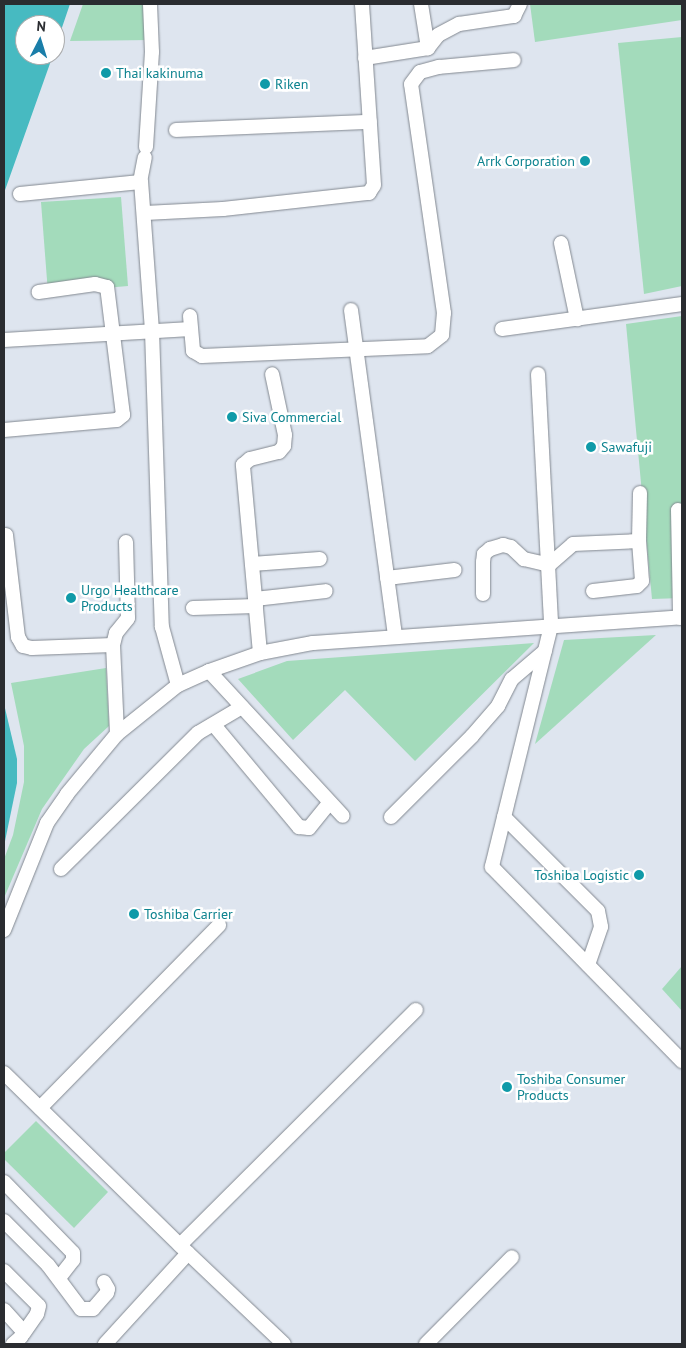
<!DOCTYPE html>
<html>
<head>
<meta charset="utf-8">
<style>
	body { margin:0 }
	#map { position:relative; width:686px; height:1348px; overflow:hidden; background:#dee5ef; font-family:"PT Sans",sans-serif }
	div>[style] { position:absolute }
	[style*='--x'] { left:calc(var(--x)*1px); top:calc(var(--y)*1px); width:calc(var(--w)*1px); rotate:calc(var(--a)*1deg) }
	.green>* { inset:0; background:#a3dbbb }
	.water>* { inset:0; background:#47bac1 }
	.roads { filter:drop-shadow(0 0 1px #828890) drop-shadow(0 0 1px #828890) }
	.minor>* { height:14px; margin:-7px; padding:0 7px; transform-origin:7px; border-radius:7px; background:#fff }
	.dots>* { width:14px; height:14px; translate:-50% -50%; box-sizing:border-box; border:2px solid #fff; border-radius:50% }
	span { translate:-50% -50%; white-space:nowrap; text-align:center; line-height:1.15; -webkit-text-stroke:5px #fff; paint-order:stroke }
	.culture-label { font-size:14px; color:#0d838f }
	.left { translate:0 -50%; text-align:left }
	.right { translate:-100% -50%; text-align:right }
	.frame { position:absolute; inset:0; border:5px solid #2a2c30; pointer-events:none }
	.north { position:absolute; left:15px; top:15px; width:50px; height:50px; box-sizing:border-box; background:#fff; border:1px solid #aaabac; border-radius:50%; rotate:5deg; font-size:14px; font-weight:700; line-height:20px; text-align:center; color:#2a2c30 }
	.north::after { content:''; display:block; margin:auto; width:18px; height:22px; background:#1a7ea9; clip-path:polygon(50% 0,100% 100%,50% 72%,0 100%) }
</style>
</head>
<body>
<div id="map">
	<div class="green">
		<i style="clip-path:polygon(83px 4px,151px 4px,151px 40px,70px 41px)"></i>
		<i style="clip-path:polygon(530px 4px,682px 4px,682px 20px,535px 42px)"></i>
		<i style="clip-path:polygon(682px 37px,682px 286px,644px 294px,618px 43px)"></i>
		<i style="clip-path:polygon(121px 197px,128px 286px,48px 293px,41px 202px)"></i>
		<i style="clip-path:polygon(682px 316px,682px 598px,652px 599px,626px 324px)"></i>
		<i style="clip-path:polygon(656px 635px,535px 744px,564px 640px)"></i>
		<i style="clip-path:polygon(534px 643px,415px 761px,345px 690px,293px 740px,238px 679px,287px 661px)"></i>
		<i style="clip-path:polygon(106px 668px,109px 726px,84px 749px,42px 809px,4px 898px,4px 859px,13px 835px,24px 782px,24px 746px,11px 683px)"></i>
		<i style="clip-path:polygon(682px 966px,682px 1011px,662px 989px)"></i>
		<i style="clip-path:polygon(36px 1121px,108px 1192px,74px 1228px,4px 1159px,4px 1153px)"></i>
	</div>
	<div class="water">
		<i style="clip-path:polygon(4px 4px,70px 4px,55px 48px,55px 25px,25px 25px,25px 55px,53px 55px,4px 193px)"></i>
		<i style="clip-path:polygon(4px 704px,17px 759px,17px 783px,4px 846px)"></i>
	</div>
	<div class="roads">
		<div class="minor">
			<i style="--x:421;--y:4;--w:45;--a:81"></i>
			<i style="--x:365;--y:58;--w:64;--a:-9"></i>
			<i style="--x:428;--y:48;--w:16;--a:-52"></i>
			<i style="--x:438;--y:35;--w:24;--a:-28"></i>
			<i style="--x:459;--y:24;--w:56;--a:-8.3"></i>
			<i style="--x:514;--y:16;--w:13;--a:-63"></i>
			<i style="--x:176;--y:130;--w:194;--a:-2.4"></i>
			<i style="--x:146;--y:147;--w:95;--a:-86.4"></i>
			<i style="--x:152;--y:52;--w:48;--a:-92.4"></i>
			<i style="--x:141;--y:181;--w:150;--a:85.8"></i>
			<i style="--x:152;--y:331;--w:296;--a:88.1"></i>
			<i style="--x:162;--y:627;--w:60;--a:74.6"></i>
			<i style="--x:20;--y:194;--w:121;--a:-5.7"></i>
			<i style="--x:140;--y:182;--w:25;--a:-79"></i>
			<i style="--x:145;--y:213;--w:78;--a:-2.9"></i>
			<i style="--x:223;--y:209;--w:147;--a:-6.3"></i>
			<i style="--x:369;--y:193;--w:9;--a:-58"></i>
			<i style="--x:374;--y:185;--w:181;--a:-93.8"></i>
			<i style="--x:561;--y:243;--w:78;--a:78.1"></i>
			<i style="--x:351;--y:310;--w:329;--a:82.3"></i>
			<i style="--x:190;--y:316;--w:35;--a:85"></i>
			<i style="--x:193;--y:351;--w:10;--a:29"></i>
			<i style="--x:202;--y:356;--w:226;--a:-2.5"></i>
			<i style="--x:428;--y:346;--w:18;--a:-38"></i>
			<i style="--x:442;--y:335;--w:22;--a:-85"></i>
			<i style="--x:444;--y:313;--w:231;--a:-98.2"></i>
			<i style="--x:411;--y:84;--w:15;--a:-53"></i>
			<i style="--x:420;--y:72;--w:20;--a:-15"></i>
			<i style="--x:439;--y:67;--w:75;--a:-5.3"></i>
			<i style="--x:502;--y:329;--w:182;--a:-7.9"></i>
			<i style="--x:4;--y:340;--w:187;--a:-3.4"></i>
			<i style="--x:538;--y:374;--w:252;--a:87"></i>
			<i style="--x:551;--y:626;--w:248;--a:103.8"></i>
			<i style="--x:492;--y:867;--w:272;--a:45.6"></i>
			<i style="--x:4;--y:430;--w:113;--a:-5.1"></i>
			<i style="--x:117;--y:420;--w:8;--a:-40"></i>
			<i style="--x:123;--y:415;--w:129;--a:-97.1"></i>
			<i style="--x:107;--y:287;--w:12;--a:-166"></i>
			<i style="--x:95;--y:284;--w:57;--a:171.9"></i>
			<i style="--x:678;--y:510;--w:108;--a:88.9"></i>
			<i style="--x:6;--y:535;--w:103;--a:83.3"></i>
			<i style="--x:18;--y:637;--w:10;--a:61"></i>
			<i style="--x:23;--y:646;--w:9;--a:13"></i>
			<i style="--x:32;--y:648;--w:81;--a:-2.1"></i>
			<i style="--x:113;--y:645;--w:89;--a:87.4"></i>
			<i style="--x:252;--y:564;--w:68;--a:-4.2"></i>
			<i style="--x:387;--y:578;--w:68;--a:-6.7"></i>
			<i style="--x:593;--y:591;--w:44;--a:-6.5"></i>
			<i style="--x:637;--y:586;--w:7;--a:-45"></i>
			<i style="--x:642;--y:581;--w:40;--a:-94.3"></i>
			<i style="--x:483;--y:594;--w:32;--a:-90"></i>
			<i style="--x:483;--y:562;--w:8;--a:-83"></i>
			<i style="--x:484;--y:554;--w:8;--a:-40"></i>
			<i style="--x:490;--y:549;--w:14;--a:-17"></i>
			<i style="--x:503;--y:545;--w:8;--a:14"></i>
			<i style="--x:511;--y:547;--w:18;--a:43"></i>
			<i style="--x:524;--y:559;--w:26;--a:13"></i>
			<i style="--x:549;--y:565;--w:32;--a:-41"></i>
			<i style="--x:573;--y:544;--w:66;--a:-2.6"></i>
			<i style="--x:639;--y:541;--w:48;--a:-88.8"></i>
			<i style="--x:255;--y:599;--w:71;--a:-6.4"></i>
			<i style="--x:193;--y:608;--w:63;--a:-1.8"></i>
			<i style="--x:113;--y:645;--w:12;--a:-76"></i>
			<i style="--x:116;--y:633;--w:19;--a:-51"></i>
			<i style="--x:128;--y:618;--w:76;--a:-91.5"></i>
			<i style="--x:260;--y:653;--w:189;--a:-95.2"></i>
			<i style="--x:243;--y:465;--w:9;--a:-41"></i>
			<i style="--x:250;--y:459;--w:30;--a:-14"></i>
			<i style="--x:279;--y:452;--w:8;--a:-50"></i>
			<i style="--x:284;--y:446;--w:11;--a:-85"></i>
			<i style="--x:285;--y:435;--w:62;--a:-102"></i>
			<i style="--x:209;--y:671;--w:197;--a:47.3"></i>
			<i style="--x:214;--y:725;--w:133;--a:50.2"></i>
			<i style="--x:299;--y:827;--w:10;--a:6"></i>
			<i style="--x:309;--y:828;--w:33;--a:-51"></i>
			<i style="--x:391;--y:817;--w:115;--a:-45"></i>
			<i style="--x:472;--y:736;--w:40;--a:-49"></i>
			<i style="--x:498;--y:706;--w:30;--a:-63"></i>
			<i style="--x:512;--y:679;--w:43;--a:-40.3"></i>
			<i style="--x:504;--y:817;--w:133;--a:45"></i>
			<i style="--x:598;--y:911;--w:16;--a:79"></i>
			<i style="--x:601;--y:927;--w:40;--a:108.9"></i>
			<i style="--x:61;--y:869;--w:193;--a:-44.8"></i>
			<i style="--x:198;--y:733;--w:51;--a:-30.6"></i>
			<i style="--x:4;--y:930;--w:115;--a:-68.1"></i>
			<i style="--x:47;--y:823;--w:35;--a:-55"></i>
			<i style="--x:67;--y:794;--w:78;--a:-50.2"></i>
			<i style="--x:117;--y:734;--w:78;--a:-38.8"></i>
			<i style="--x:178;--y:685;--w:34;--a:-24"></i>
			<i style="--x:209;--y:671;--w:54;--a:-19.4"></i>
			<i style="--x:260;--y:653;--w:54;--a:-10.7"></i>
			<i style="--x:313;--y:643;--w:370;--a:-4"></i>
			<i style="--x:4;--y:1073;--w:257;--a:44.4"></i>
			<i style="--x:40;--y:1108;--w:256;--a:-45.6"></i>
			<i style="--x:4;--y:1182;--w:99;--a:45.8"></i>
			<i style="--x:73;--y:1253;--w:7;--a:90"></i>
			<i style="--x:73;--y:1260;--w:23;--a:128"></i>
			<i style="--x:4;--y:1221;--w:62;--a:45"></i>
			<i style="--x:48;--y:1265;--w:55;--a:53.1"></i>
			<i style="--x:81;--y:1309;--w:12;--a:0"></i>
			<i style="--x:93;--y:1309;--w:21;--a:-49"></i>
			<i style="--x:107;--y:1293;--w:4;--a:-76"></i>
			<i style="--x:108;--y:1289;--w:8;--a:-120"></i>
			<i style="--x:180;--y:1245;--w:333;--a:-44.9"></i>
			<i style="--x:4;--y:1271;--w:49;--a:45"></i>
			<i style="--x:39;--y:1306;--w:8;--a:104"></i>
			<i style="--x:37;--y:1314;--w:24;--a:125"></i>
			<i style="--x:4;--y:1310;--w:28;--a:48"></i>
			<i style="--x:23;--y:1331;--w:6;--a:108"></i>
			<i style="--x:21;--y:1337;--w:11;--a:139"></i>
			<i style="--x:105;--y:1344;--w:123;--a:-47.6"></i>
			<i style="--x:188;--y:1253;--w:132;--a:43.5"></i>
			<i style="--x:426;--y:1344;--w:122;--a:-45.3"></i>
		</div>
	</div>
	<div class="dots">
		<i style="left:106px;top:73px;background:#0f9aa8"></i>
		<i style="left:265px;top:84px;background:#0f9aa8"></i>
		<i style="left:585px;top:161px;background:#0f9aa8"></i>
		<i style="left:232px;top:417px;background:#0f9aa8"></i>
		<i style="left:591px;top:447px;background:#0f9aa8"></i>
		<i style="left:71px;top:598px;background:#0f9aa8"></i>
		<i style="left:639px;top:875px;background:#0f9aa8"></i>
		<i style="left:134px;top:914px;background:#0f9aa8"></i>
		<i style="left:507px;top:1087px;background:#0f9aa8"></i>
	</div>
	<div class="culture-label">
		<span class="left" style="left:116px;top:73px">Thai kakinuma</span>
		<span class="left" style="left:275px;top:84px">Riken</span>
		<span class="right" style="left:575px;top:161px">Arrk Corporation</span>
		<span class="left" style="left:242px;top:417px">Siva Commercial</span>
		<span class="left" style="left:601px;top:447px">Sawafuji</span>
		<span class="left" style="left:81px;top:598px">Urgo Healthcare<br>Products</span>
		<span class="right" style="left:629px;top:875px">Toshiba Logistic</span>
		<span class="left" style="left:144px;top:914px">Toshiba Carrier</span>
		<span class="left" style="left:517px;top:1087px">Toshiba Consumer<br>Products</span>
	</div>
	<div class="frame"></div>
	<div class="north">N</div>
</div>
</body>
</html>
